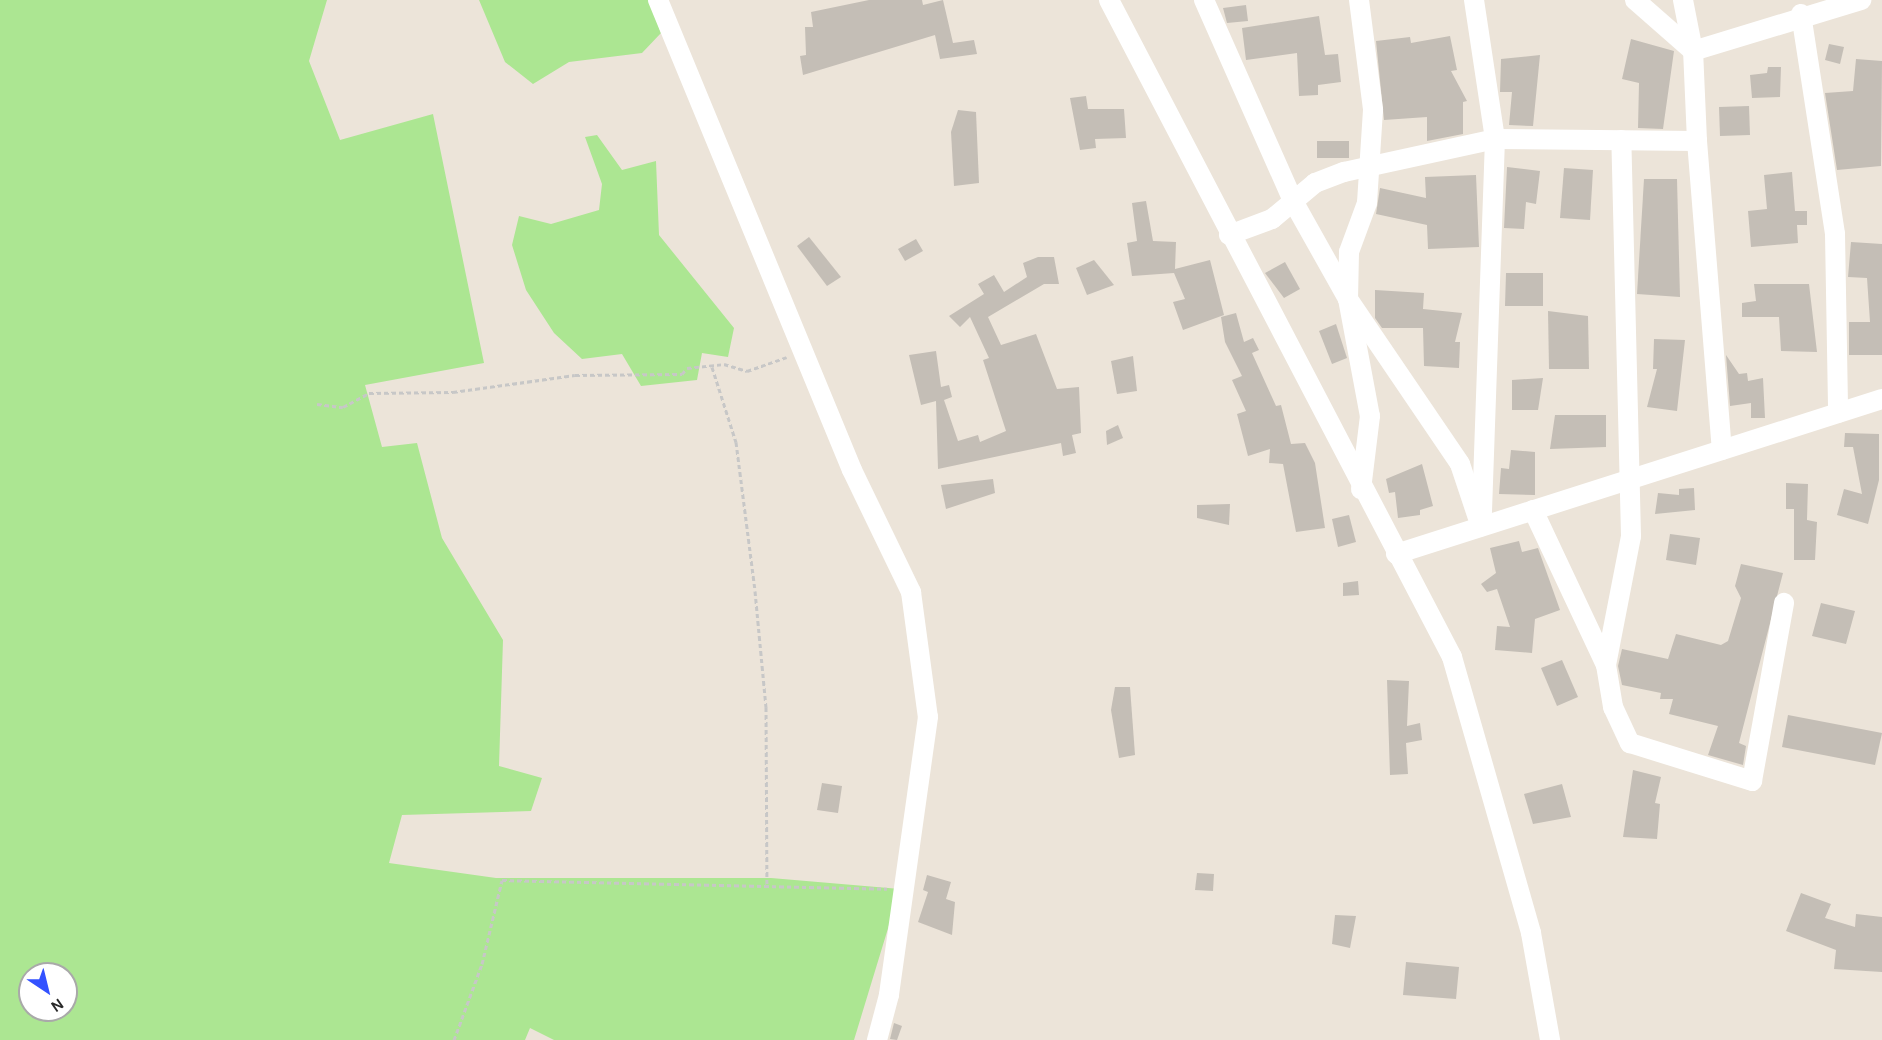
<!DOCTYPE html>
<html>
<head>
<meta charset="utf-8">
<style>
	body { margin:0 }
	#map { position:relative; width:1882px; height:1040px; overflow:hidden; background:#ece4d9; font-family:Karla,sans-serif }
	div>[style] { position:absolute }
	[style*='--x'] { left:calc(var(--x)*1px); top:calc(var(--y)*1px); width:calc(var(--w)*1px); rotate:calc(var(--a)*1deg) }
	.green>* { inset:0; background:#ace692 }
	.building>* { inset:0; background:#c4beb6 }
	.path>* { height:3px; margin-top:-1.5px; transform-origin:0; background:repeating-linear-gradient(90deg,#c7c7c7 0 4.5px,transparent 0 7.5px) }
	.minor>* { height:20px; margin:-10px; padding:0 10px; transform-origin:10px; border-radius:10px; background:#fff }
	span { translate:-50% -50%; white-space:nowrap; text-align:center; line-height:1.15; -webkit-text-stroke:5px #fff; paint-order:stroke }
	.north { position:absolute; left:18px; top:962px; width:60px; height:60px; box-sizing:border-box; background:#fff; border:2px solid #a9a9a9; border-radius:50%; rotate:145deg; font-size:16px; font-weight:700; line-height:24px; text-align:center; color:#292929 }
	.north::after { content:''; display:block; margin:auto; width:21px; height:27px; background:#3352ff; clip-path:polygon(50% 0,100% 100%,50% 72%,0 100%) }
</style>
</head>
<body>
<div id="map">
	<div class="green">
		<i style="clip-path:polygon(evenodd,0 0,327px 0,309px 61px,340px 140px,433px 114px,484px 363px,365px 385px,382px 447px,417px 443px,442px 538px,503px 640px,499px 766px,542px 778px,531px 811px,402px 815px,389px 863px,496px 878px,771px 878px,900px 889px,854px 1040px,554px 1040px,530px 1028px,525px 1040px,0 1040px,0 0,30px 974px,66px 974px,66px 1010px,30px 1010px,30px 974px)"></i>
		<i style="clip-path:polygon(479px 0,649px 0,661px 33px,642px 53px,569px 62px,533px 84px,505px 62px)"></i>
		<i style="clip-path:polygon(597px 135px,622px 170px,656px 161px,659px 235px,734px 328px,728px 357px,702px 353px,697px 380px,641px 386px,622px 354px,582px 359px,554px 333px,526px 290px,512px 245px,519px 216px,551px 224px,599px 210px,602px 184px,585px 137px)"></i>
	</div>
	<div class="building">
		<i style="clip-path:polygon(869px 0,922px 0,923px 5px,943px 0,953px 43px,974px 40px,977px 54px,940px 59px,935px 35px,803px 75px,800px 56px,806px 55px,805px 27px,813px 27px,811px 12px)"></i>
		<i style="clip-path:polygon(1246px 5px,1248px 21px,1227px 23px,1223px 8px)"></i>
		<i style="clip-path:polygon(1319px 16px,1325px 55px,1338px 54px,1341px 82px,1318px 85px,1318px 95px,1299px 96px,1297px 53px,1246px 60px,1242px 28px)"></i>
		<i style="clip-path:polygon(1450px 36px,1457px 70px,1451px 71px,1467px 101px,1463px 102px,1463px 134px,1427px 141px,1427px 117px,1384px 120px,1376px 41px,1410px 37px,1411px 43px)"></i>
		<i style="clip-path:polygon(1631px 39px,1674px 51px,1663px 129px,1638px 128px,1639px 83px,1622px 79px)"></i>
		<i style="clip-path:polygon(1829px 44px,1844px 47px,1840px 64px,1825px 60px)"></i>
		<i style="clip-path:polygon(1540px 55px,1533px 126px,1509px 125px,1512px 92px,1500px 92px,1501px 59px)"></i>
		<i style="clip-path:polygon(1856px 59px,1882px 61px,1881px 166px,1837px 170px,1825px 93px,1853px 91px)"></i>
		<i style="clip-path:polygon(1768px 67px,1781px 67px,1780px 97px,1752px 98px,1750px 75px,1767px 73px)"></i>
		<i style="clip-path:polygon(1086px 96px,1088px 109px,1124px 109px,1126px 138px,1095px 139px,1096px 148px,1080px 150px,1070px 98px)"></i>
		<i style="clip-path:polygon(1749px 106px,1750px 135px,1720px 136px,1719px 107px)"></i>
		<i style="clip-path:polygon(958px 110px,976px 112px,979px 183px,954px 186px,951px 132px)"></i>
		<i style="clip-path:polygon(1317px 141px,1349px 141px,1349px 158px,1317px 158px)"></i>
		<i style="clip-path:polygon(1507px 167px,1540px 171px,1536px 204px,1526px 202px,1524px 229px,1504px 228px)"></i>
		<i style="clip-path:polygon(1564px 168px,1593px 170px,1590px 220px,1560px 218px)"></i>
		<i style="clip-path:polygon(1792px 172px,1795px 211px,1807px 211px,1807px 225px,1797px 225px,1798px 243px,1751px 247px,1748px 211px,1767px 209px,1764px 175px)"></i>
		<i style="clip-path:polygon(1476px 175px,1479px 247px,1428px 249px,1427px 225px,1376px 214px,1380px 188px,1426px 198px,1425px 177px)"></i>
		<i style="clip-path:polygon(1644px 179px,1677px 179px,1680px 297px,1637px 294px)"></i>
		<i style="clip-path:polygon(1146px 201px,1153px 241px,1176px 242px,1175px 269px,1210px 260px,1224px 315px,1183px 330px,1173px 302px,1185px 299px,1174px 273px,1132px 276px,1127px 243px,1137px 241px,1132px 203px)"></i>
		<i style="clip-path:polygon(809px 237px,841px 277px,827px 286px,797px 246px)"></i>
		<i style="clip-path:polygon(916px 239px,923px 251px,905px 261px,898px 249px)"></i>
		<i style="clip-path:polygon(1851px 242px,1882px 244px,1882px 355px,1849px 355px,1849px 322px,1870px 322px,1867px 278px,1848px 277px)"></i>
		<i style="clip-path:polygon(1038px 257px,1054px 257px,1059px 284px,1044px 284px,988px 317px,1001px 345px,1036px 334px,1057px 389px,1079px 387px,1081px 433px,1072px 435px,1076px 453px,1063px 456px,1061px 443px,938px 469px,936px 401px,921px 405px,909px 355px,936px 351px,941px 387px,949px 385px,952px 397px,944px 400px,958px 441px,978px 435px,980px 442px,1006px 431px,983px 360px,989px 358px,970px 317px,960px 327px,949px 316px,984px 294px,978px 284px,994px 275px,1004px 292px,1027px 277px,1023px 263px)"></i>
		<i style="clip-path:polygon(1094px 260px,1114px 285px,1087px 295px,1076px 268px)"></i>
		<i style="clip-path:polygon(1285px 262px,1300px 289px,1284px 298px,1265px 273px)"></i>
		<i style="clip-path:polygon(1506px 273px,1543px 273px,1543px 306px,1505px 306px)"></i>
		<i style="clip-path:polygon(1754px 284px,1809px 284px,1817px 352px,1781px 351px,1779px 317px,1742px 317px,1742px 303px,1756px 301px)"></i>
		<i style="clip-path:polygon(1375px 290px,1424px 293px,1423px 309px,1462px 313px,1455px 342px,1460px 342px,1459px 368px,1424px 366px,1423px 328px,1382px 328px,1375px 318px)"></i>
		<i style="clip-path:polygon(1548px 311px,1588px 316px,1589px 369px,1549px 369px)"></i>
		<i style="clip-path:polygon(1236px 313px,1244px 342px,1253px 338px,1259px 350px,1252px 353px,1276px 406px,1281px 405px,1291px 444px,1305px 443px,1315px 463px,1325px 528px,1296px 532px,1283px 464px,1269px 463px,1270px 449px,1248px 456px,1237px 414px,1246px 411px,1232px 380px,1242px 376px,1225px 342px,1221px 317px)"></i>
		<i style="clip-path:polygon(1336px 324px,1347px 358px,1332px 364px,1319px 331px)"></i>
		<i style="clip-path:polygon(1654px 339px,1685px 340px,1677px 411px,1647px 407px,1657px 369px,1653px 369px)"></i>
		<i style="clip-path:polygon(1726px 355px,1739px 374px,1747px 373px,1748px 381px,1763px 378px,1765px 418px,1751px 418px,1751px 403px,1730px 406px)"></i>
		<i style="clip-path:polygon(1133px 356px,1137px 391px,1117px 394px,1111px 361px)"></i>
		<i style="clip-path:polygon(1543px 378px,1538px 410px,1512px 410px,1512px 380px)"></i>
		<i style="clip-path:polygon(1555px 415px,1606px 415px,1606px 447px,1550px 449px)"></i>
		<i style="clip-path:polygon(1118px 425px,1123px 438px,1107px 445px,1106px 431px)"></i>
		<i style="clip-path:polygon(1845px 433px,1879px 434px,1879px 480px,1868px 524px,1837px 515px,1844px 489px,1862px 494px,1853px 447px,1844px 447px)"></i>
		<i style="clip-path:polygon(1511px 450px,1535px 452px,1535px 495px,1499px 494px,1501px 468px,1509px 469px)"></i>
		<i style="clip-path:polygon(1422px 464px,1433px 506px,1420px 510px,1420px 515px,1398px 518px,1395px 492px,1389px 493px,1386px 479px)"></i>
		<i style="clip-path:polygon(993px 479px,995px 493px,946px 509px,941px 485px)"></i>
		<i style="clip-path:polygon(1786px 483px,1808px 484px,1807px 520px,1817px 522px,1815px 560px,1794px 560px,1794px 509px,1786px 509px)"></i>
		<i style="clip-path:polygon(1694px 488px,1695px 510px,1655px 514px,1658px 493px,1679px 495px,1679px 489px)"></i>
		<i style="clip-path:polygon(1230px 504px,1229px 525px,1197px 518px,1197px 505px)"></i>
		<i style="clip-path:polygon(1349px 515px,1356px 542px,1338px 547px,1332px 519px)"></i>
		<i style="clip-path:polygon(1670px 534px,1700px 538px,1696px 565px,1666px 560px)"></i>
		<i style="clip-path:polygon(1519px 541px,1522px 552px,1538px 548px,1560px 610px,1535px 619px,1532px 653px,1495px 650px,1497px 626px,1510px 627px,1497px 589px,1487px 592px,1481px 584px,1496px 573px,1490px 548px)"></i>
		<i style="clip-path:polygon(1741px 564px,1783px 573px,1739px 743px,1746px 746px,1743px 765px,1708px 755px,1718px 726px,1669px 714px,1673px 699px,1660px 699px,1661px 693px,1622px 685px,1618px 666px,1622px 649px,1668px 659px,1676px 634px,1721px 645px,1728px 641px,1741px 598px,1735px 586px)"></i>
		<i style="clip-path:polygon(1358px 581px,1359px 595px,1343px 596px,1343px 583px)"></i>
		<i style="clip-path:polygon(1821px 603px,1855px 611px,1846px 644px,1812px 636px)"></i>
		<i style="clip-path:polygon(1562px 660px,1578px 697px,1557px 706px,1541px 668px)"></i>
		<i style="clip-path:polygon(1387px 680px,1409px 681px,1407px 726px,1420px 723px,1422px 740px,1406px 743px,1408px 774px,1390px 775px)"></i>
		<i style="clip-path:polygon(1115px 687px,1130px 687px,1135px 755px,1119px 758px,1111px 710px)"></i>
		<i style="clip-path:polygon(1788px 715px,1882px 733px,1875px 765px,1782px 747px)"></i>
		<i style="clip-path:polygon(1633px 770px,1661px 777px,1655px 803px,1660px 804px,1657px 839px,1623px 837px)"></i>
		<i style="clip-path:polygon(822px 783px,842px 786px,838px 813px,817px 810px)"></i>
		<i style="clip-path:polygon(1562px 784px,1571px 817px,1533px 824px,1524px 794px)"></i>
		<i style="clip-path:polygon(1197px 873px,1214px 874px,1213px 891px,1195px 890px)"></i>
		<i style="clip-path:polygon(927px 875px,951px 882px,946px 899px,955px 902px,952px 935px,918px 922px,928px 892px,923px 890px)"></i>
		<i style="clip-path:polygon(1801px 893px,1831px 904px,1825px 918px,1855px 927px,1856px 914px,1882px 917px,1882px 972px,1834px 969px,1836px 950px,1786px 931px)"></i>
		<i style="clip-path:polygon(1335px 915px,1356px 916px,1350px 948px,1332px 944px)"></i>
		<i style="clip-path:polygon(1406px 962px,1459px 967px,1456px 999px,1403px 995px)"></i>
		<i style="clip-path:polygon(894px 1023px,902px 1026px,897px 1040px,890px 1039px)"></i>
	</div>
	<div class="path">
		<i style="--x:712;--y:367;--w:79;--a:72.3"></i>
		<i style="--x:736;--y:442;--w:150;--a:82.7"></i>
		<i style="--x:755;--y:591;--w:117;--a:84.6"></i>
		<i style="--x:766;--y:707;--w:179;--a:89.7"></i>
		<i style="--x:317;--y:404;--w:26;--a:7"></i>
		<i style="--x:343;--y:407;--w:30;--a:-28"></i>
		<i style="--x:369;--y:393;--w:84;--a:-0.7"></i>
		<i style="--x:453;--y:392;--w:123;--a:-7.9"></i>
		<i style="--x:575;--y:375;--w:107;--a:-0.5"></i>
		<i style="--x:682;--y:374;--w:8;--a:-50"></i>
		<i style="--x:687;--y:368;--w:37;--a:-6"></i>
		<i style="--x:724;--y:364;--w:24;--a:17"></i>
		<i style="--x:747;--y:371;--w:42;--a:-19.3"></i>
		<i style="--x:454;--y:1040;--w:81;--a:-69.8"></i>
		<i style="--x:482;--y:964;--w:86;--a:-76.6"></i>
		<i style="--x:502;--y:880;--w:385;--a:1.3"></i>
	</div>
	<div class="minor">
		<i style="--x:658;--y:0;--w:508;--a:67.57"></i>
		<i style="--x:852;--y:470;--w:136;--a:64.2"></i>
		<i style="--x:911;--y:592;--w:126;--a:82.3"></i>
		<i style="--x:928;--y:717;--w:281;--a:98"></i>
		<i style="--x:889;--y:995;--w:47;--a:104.9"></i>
		<i style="--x:1109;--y:0;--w:741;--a:62.43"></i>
		<i style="--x:1452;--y:657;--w:287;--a:74"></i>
		<i style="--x:1531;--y:933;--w:109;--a:79.9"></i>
		<i style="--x:1204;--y:0;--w:220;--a:66.1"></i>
		<i style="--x:1293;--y:201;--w:112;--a:60.7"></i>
		<i style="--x:1348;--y:299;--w:199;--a:55.8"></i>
		<i style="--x:1460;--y:464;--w:66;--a:71.6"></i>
		<i style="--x:1359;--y:0;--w:111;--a:82.7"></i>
		<i style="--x:1373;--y:110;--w:93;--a:93.7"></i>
		<i style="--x:1367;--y:203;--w:52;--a:110.2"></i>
		<i style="--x:1349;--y:252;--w:47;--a:91.2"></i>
		<i style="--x:1348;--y:299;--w:119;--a:79.4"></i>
		<i style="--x:1370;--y:416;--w:74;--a:97"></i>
		<i style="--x:1474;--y:0;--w:141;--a:81.4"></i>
		<i style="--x:1495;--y:139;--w:375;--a:92"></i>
		<i style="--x:1635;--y:0;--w:77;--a:41.3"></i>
		<i style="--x:1683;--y:0;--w:52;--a:78.9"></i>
		<i style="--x:1801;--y:14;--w:223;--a:81.2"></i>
		<i style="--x:1835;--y:234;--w:179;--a:89"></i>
		<i style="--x:1697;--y:141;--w:310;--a:85.4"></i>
		<i style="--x:1229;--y:235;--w:46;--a:-20.4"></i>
		<i style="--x:1272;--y:219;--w:56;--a:-39.9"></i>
		<i style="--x:1315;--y:183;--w:31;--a:-21"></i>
		<i style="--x:1344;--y:172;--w:155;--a:-12.3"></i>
		<i style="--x:1495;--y:139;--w:202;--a:0.6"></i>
		<i style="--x:1697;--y:141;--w:90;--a:-92.5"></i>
		<i style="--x:1693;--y:51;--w:176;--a:-16.9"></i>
		<i style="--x:1533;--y:510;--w:171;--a:64.8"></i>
		<i style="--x:1606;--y:665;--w:43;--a:80.5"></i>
		<i style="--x:1613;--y:707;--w:40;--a:65"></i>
		<i style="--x:1630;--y:743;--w:128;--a:17.3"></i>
		<i style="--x:1752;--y:781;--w:181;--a:-79.8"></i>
		<i style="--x:1396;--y:554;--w:510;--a:-17.69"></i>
		<i style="--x:1606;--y:665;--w:131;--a:-79"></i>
		<i style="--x:1631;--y:536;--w:396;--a:-91.4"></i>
	</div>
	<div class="north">N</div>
</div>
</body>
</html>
